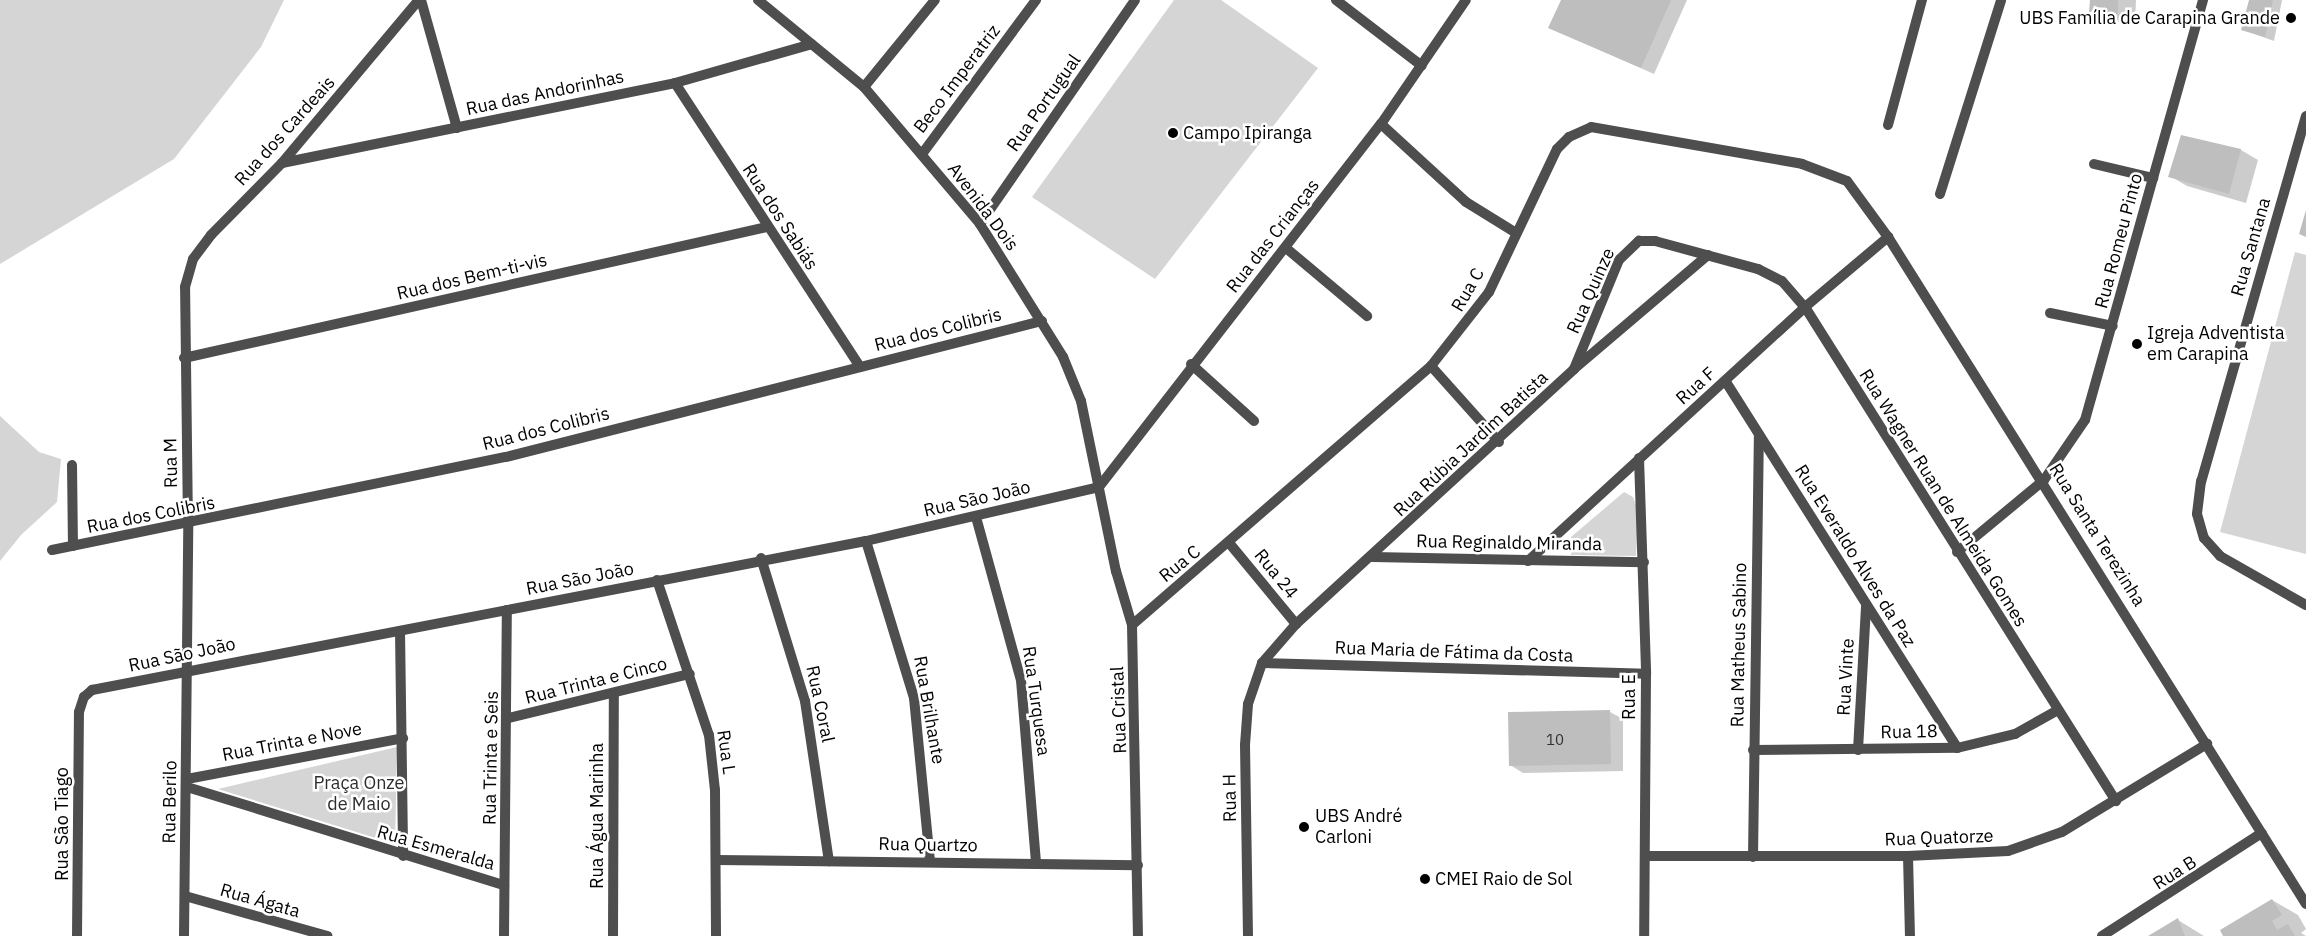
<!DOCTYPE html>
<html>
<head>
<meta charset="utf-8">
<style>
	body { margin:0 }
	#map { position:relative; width:2306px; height:936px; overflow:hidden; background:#fff; font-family:"IBM Plex Sans",sans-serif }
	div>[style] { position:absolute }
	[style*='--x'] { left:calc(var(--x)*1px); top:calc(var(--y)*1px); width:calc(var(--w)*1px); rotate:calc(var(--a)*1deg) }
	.green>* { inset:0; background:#d5d5d5 }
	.shadow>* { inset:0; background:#0003 }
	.building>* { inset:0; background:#bebebe }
	.lane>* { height:10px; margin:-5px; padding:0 5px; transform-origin:5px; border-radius:5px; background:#4e4e4e }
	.street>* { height:10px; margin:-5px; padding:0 5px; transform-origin:5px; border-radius:5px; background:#4e4e4e }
	.dots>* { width:14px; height:14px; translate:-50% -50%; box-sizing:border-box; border:2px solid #fff; border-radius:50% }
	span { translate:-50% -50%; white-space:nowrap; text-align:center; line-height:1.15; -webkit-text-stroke:5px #fff; paint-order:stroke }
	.number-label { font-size:15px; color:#303030 }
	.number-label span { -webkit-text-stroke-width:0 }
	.poi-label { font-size:18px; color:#000 }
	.right { translate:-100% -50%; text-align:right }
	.left { translate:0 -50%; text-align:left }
	.street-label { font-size:18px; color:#000 }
	.park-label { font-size:18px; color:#2c2c2c }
</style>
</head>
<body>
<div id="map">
	<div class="green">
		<i style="clip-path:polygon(0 0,284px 0,261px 47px,174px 159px,0 264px)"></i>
		<i style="clip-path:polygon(1174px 0,1221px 0,1318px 68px,1155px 279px,1032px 197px)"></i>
		<i style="clip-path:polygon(2295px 252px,2306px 255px,2306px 554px,2220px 532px)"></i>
		<i style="clip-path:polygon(0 416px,39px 452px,61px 459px,57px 502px,21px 535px,0 561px)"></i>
		<i style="clip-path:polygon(1624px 492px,1633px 497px,1638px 511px,1636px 556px,1571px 555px,1571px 537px)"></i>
		<i style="clip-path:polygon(397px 747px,395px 844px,218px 789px)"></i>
	</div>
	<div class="shadow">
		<i style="clip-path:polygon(1562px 0,1687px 0,1654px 74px,1550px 28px)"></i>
		<i style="clip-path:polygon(2091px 0,2136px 0,2135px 23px,2107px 21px,2090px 11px)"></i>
		<i style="clip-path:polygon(2250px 0,2282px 0,2274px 41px,2243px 30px)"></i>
		<i style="clip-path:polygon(2182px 137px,2241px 150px,2258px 160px,2246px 203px,2187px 186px,2170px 176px)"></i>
		<i style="clip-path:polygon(1610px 712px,1623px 719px,1623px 771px,1523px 773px,1510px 765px)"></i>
		<i style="clip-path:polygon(2272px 900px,2298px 915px,2306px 929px,2301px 933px,2306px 936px,2225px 936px)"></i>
		<i style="clip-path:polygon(2178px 920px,2204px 936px,2150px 936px)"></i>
	</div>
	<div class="building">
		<i style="clip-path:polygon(1561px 0,1671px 0,1641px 68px,1548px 28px)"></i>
		<i style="clip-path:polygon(2090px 0,2118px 0,2118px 14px,2089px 12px)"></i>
		<i style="clip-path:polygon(2249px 0,2273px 0,2265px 37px,2241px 30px)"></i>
		<i style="clip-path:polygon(2181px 135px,2241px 149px,2229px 194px,2168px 177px)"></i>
		<i style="clip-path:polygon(2306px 210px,2306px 237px,2299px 234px)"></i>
		<i style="clip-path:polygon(1610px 710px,1611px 764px,1509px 766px,1508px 712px)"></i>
		<i style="clip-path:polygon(2272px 899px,2282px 915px,2272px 921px,2277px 930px,2288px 924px,2295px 936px,2223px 936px,2220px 930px)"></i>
		<i style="clip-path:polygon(2178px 918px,2185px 936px,2148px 936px)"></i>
	</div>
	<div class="lane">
		<i style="--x:1888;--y:125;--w:130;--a:-74.8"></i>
		<i style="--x:2094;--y:164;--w:61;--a:13.3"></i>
		<i style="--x:1940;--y:194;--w:203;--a:-72.5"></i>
		<i style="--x:2050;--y:313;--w:64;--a:11.7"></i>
	</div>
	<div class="street">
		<i style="--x:421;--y:0;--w:133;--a:74.3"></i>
		<i style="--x:758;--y:0;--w:137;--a:39.4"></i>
		<i style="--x:864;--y:87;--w:180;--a:49.7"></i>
		<i style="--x:980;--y:224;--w:157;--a:58"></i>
		<i style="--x:1063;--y:357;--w:48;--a:67.8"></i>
		<i style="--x:1081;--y:401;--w:174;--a:78.4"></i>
		<i style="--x:1116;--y:571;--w:56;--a:73.5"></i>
		<i style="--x:1132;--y:625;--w:311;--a:88.9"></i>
		<i style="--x:1336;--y:0;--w:108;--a:37.5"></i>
		<i style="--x:675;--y:83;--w:339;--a:56.9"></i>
		<i style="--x:864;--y:87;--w:112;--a:-50.8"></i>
		<i style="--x:2306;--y:116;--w:380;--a:106"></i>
		<i style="--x:2201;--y:481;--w:33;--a:97"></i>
		<i style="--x:2197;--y:514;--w:25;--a:74"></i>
		<i style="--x:2204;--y:538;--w:24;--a:48"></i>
		<i style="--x:2220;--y:556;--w:99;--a:29.7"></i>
		<i style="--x:1381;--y:124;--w:115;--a:42.5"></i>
		<i style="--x:1466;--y:202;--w:59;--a:31.8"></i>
		<i style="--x:922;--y:154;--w:192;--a:-53.5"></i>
		<i style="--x:282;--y:163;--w:401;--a:-11.5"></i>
		<i style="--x:675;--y:83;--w:142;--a:-15.9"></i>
		<i style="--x:980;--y:224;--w:272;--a:-55.3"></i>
		<i style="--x:1286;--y:248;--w:106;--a:40"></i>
		<i style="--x:184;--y:358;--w:598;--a:-12.66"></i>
		<i style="--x:1191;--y:364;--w:85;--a:42.1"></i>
		<i style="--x:1431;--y:366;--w:102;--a:48.2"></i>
		<i style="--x:1574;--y:369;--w:118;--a:-67.6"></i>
		<i style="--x:1619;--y:260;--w:28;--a:-44"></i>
		<i style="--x:1639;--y:241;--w:16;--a:0"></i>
		<i style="--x:1655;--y:241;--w:107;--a:15.2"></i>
		<i style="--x:1758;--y:269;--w:27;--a:27"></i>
		<i style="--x:1782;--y:281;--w:35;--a:49"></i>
		<i style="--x:1805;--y:307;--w:584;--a:57.81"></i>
		<i style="--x:1726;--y:382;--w:433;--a:57.7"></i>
		<i style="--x:1639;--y:458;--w:216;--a:88.1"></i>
		<i style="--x:1646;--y:674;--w:262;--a:90.4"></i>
		<i style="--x:72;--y:465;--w:81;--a:89.3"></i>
		<i style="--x:1099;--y:487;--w:460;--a:-52.2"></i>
		<i style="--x:1381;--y:124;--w:150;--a:-55.6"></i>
		<i style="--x:976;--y:517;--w:169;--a:74.6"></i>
		<i style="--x:1021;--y:680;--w:184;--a:85.3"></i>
		<i style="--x:866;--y:541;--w:164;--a:73"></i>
		<i style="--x:914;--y:698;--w:164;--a:84.4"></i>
		<i style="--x:1230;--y:544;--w:104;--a:50.5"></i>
		<i style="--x:52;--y:550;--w:463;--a:-11.6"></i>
		<i style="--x:506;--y:457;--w:553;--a:-14.24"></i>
		<i style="--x:1957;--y:552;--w:113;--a:-39.6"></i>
		<i style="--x:2044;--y:480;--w:73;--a:-55.7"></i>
		<i style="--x:2085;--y:420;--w:436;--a:-74.3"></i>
		<i style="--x:1373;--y:557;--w:271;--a:1.1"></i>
		<i style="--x:761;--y:558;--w:150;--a:72.9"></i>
		<i style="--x:805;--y:701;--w:162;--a:81.5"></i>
		<i style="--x:1528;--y:561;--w:376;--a:-42.5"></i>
		<i style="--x:1805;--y:307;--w:109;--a:-40.1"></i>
		<i style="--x:657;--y:580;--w:163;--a:71.5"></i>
		<i style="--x:709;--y:735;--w:55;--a:83.8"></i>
		<i style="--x:715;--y:790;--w:146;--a:89.6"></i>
		<i style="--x:1132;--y:625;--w:396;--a:-40.9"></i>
		<i style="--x:1431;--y:366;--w:94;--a:-51.9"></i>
		<i style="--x:1489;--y:292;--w:158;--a:-64.6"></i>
		<i style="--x:1557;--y:149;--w:17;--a:-45"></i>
		<i style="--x:1569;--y:137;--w:24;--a:-24"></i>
		<i style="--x:1591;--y:127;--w:214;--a:9.9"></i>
		<i style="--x:1802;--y:164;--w:48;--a:20.7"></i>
		<i style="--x:1847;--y:181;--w:69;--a:53.8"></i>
		<i style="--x:1888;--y:237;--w:787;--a:57.93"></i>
		<i style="--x:400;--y:631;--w:225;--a:89.2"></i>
		<i style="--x:1262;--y:663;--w:384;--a:1.6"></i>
		<i style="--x:509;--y:718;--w:186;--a:-13.7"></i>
		<i style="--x:1753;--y:750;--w:204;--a:-0.6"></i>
		<i style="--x:1957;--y:748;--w:60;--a:-13.6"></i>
		<i style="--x:2015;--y:734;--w:49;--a:-29.2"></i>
		<i style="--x:1858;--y:750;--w:145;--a:-86.8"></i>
		<i style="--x:187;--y:779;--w:220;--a:-10.7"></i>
		<i style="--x:187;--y:787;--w:332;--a:17.2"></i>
		<i style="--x:1645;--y:856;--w:263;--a:0"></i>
		<i style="--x:1908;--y:856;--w:100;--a:-2.9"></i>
		<i style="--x:2008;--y:851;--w:57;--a:-19.4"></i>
		<i style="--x:2062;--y:832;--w:170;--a:-31.3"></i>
		<i style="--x:1908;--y:856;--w:80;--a:88.6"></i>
		<i style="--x:1753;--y:857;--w:422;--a:-89.2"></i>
		<i style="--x:716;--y:860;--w:422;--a:0.7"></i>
		<i style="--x:185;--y:896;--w:148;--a:15.7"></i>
		<i style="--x:77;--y:936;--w:224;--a:-89.5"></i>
		<i style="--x:79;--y:712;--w:16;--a:-72"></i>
		<i style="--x:84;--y:697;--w:11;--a:-41"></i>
		<i style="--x:92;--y:690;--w:788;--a:-10.9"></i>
		<i style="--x:866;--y:541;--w:239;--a:-13"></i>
		<i style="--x:184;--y:936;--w:410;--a:-89.4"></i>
		<i style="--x:188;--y:526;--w:239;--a:-90.7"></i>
		<i style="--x:185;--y:287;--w:29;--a:-74"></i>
		<i style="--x:193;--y:259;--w:30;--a:-53"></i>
		<i style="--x:211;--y:235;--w:101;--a:-45.4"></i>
		<i style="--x:282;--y:163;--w:213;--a:-50"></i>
		<i style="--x:504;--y:936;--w:326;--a:-89.5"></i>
		<i style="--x:613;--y:936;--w:241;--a:-89.8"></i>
		<i style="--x:1248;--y:936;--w:191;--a:-90.9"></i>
		<i style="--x:1245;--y:745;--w:41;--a:-85.8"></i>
		<i style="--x:1248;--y:704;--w:43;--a:-71.1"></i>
		<i style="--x:1262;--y:663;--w:52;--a:-48.9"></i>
		<i style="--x:1296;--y:624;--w:377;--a:-42.5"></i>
		<i style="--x:1574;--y:369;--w:176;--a:-40.4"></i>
		<i style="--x:2102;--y:936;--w:190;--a:-32.8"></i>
	</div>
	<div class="dots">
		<i style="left:2291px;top:18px;background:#000"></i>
		<i style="left:1173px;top:133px;background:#000"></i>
		<i style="left:2137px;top:344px;background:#000"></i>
		<i style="left:1304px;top:827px;background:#000"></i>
		<i style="left:1425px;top:879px;background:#000"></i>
	</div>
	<div class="number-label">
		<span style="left:1555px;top:740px">10</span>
	</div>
	<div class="poi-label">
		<span class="right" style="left:2280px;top:18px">UBS Família de Carapina Grande</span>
		<span class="left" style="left:1183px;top:133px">Campo Ipiranga</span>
		<span class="left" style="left:2147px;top:344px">Igreja Adventista<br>em Carapina</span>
		<span class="left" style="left:1315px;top:827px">UBS André<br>Carloni</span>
		<span class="left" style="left:1435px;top:879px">CMEI Raio de Sol</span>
	</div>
	<div class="street-label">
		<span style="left:957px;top:79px;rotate:-53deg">Beco Imperatriz</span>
		<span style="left:545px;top:93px;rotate:-12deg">Rua das Andorinhas</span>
		<span style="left:1044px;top:103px;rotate:-55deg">Rua Portugual</span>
		<span style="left:285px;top:131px;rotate:-48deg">Rua dos Cardeais</span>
		<span style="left:983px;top:207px;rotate:53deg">Avenida Dois</span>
		<span style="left:780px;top:217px;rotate:57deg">Rua dos Sabiás</span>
		<span style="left:1273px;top:236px;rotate:-52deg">Rua das Crianças</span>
		<span style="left:2119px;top:241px;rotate:-75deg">Rua Romeu Pinto</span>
		<span style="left:2251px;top:247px;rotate:-74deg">Rua Santana</span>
		<span style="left:472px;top:277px;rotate:-13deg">Rua dos Bem-ti-vis</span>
		<span style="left:1468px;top:290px;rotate:-60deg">Rua C</span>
		<span style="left:1591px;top:291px;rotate:-66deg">Rua Quinze</span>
		<span style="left:938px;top:330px;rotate:-14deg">Rua dos Colibris</span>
		<span style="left:1696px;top:386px;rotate:-42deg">Rua F</span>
		<span style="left:546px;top:429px;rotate:-14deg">Rua dos Colibris</span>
		<span style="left:1471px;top:444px;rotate:-43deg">Rua Rúbia Jardim Batista</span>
		<span style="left:171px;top:463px;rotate:-91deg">Rua M</span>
		<span style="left:1943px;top:498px;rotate:58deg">Rua Wagner Ruan de Almeida Gomes</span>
		<span style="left:977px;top:499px;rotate:-13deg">Rua São João</span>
		<span style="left:151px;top:515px;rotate:-11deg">Rua dos Colibris</span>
		<span style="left:2097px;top:535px;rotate:58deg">Rua Santa Terezinha</span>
		<span style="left:1509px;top:543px;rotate:1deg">Rua Reginaldo Miranda</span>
		<span style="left:1855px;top:556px;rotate:58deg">Rua Everaldo Alves da Paz</span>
		<span style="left:1180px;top:564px;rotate:-39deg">Rua C</span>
		<span style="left:1276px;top:574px;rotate:51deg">Rua 24</span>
		<span style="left:580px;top:579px;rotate:-11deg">Rua São João</span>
		<span style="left:1739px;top:645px;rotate:-89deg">Rua Matheus Sabino</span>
		<span style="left:1454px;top:652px;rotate:2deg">Rua Maria de Fátima da Costa</span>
		<span style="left:182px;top:655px;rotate:-12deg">Rua São João</span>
		<span style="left:1846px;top:677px;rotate:-87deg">Rua Vinte</span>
		<span style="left:596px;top:681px;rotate:-14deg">Rua Trinta e Cinco</span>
		<span style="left:1629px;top:697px;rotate:-90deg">Rua E</span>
		<span style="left:1036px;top:701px;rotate:82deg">Rua Turquesa</span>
		<span style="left:820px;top:704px;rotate:78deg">Rua Coral</span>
		<span style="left:929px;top:710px;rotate:80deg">Rua Brilhante</span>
		<span style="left:1119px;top:710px;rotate:-92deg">Rua Cristal</span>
		<span style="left:1909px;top:732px;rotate:-1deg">Rua 18</span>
		<span style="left:292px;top:742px;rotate:-11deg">Rua Trinta e Nove</span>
		<span style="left:726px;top:752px;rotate:82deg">Rua L</span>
		<span style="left:491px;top:758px;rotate:-89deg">Rua Trinta e Seis</span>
		<span style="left:1230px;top:798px;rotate:-91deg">Rua H</span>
		<span style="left:170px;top:802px;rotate:-89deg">Rua Berilo</span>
		<span style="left:597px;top:816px;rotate:-90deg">Rua Água Marinha</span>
		<span style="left:62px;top:824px;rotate:-90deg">Rua São Tiago</span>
		<span style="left:1939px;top:838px;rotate:-2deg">Rua Quatorze</span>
		<span style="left:928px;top:845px;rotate:1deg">Rua Quartzo</span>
		<span style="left:436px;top:848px;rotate:16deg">Rua Esmeralda</span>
		<span style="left:2175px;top:873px;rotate:-32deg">Rua B</span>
		<span style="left:260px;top:901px;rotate:16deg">Rua Ágata</span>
	</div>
	<div class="park-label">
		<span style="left:359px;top:794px">Praça Onze<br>de Maio</span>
	</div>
</div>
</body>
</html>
